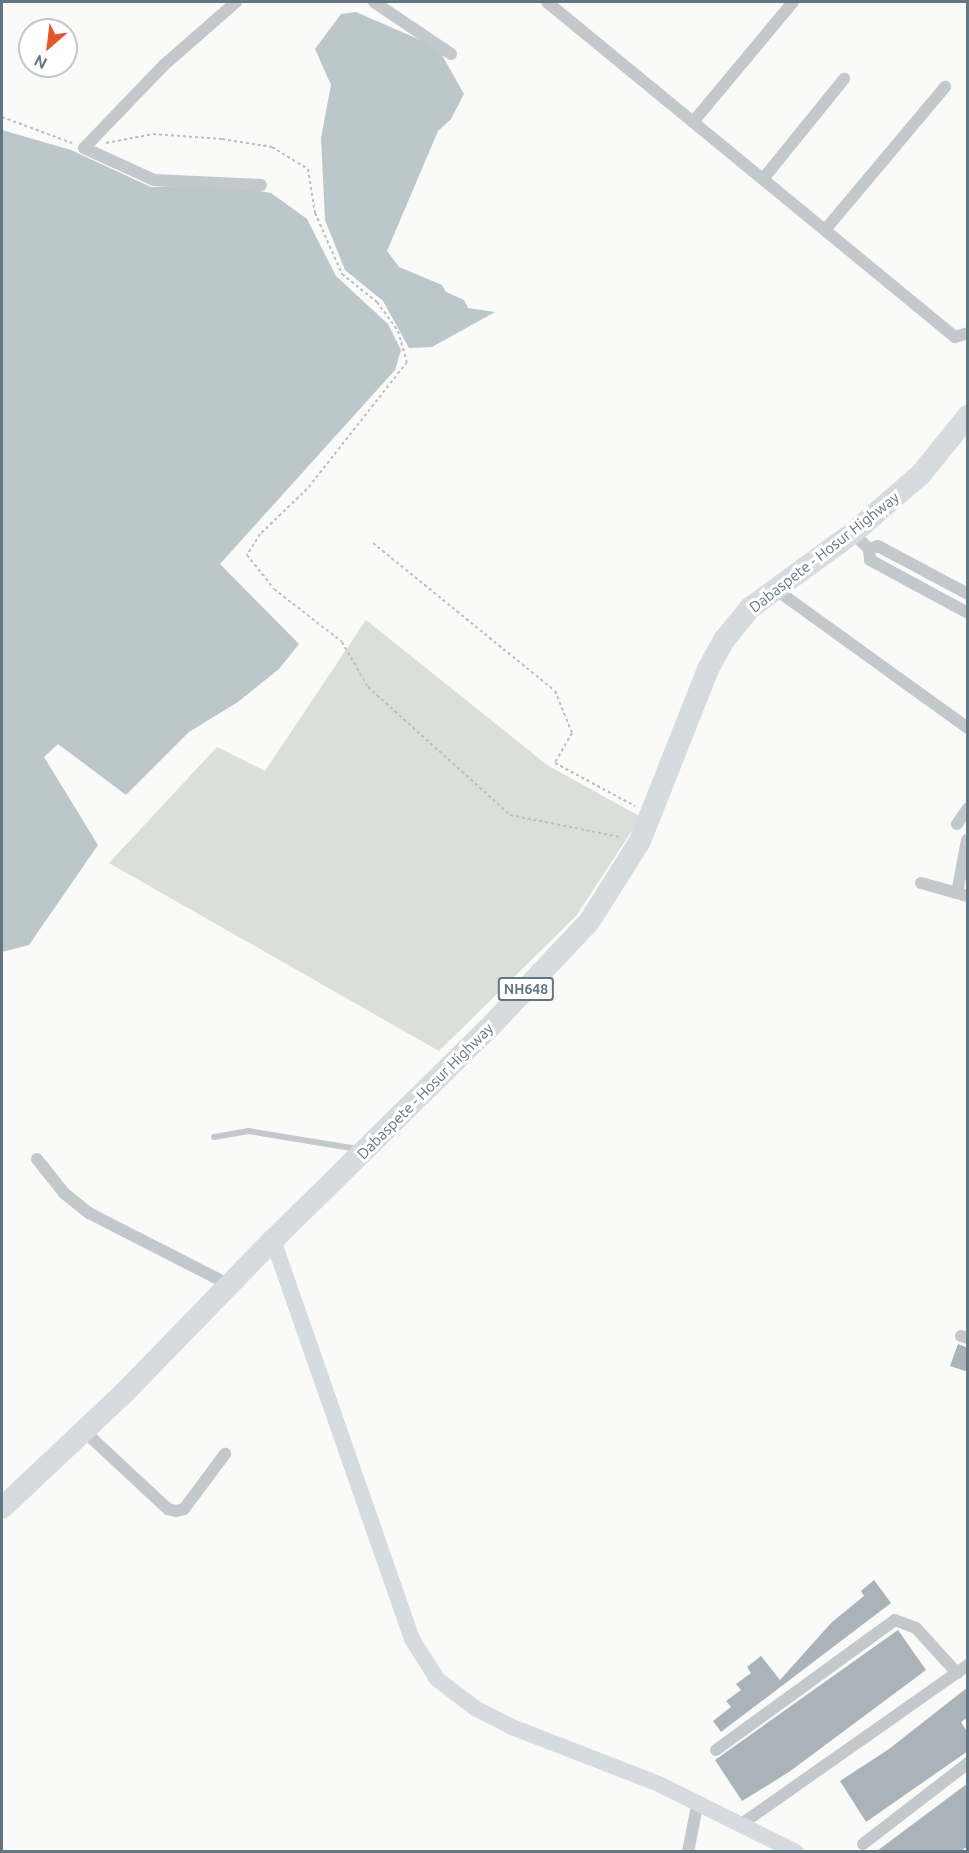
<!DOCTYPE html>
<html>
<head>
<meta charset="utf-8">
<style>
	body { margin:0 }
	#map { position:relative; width:969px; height:1853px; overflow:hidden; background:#fafaf8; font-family:Ubuntu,sans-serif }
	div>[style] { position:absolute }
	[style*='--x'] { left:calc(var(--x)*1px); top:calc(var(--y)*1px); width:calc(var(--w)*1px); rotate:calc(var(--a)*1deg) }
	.green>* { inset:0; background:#dadfd7 }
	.water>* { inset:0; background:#bbc7cb }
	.building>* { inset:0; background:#aab3b9 }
	.path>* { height:2px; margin-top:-1px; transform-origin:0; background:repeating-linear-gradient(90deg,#bbbfc2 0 3px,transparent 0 6px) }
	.lane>* { height:6px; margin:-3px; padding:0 3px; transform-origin:3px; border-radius:3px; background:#c3c8cc }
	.street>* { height:12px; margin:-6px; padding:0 6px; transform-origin:6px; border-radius:6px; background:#c3c8cc }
	.secondary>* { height:16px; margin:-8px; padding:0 8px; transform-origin:8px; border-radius:8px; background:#d6dbdf }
	.highway>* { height:22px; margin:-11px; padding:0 11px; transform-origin:11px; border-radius:11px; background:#d6dbdf }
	span { translate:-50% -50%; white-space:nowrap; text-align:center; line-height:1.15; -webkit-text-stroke:6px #fff; paint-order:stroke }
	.shield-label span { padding:2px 4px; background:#fff; border:2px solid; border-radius:4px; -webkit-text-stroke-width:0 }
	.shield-label { font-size:14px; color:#657683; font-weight:700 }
	.street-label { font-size:15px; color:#657683 }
	.frame { position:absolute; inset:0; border:3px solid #657683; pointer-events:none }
	.north { position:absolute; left:18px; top:18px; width:60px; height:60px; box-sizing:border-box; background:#fff; border:2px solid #c1c8cd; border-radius:50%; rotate:208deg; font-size:16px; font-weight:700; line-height:24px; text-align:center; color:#657683 }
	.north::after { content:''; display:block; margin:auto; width:21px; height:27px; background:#e4572e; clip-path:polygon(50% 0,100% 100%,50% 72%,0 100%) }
</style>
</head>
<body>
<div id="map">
	<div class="green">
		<i style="clip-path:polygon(366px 620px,547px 765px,641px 817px,576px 916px,439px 1051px,109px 863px,217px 747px,265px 771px)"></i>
	</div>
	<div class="water">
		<i style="clip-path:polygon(356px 12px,425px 42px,442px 55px,464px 94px,451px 119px,438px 131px,387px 251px,399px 267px,442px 285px,446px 292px,464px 300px,468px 308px,495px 312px,432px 347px,409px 348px,383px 301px,345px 270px,325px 220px,321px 138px,331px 85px,315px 49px,341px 14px)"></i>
		<i style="clip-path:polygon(2px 130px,71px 150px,151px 187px,224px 185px,271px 193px,307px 219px,336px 276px,388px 324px,401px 350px,395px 370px,220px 564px,299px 644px,279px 669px,238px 702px,189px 732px,126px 795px,58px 744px,44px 757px,98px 845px,29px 945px,2px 952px)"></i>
	</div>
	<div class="building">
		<i style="clip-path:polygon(958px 1344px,968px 1348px,968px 1372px,950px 1366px)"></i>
		<i style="clip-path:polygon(874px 1580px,891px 1603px,721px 1732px,713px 1721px,731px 1707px,726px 1701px,741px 1690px,736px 1684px,751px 1673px,747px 1667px,761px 1656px,780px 1680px,832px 1622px,864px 1596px,861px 1591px)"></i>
		<i style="clip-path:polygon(898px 1630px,926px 1670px,789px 1772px,742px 1801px,715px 1760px)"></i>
		<i style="clip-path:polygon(968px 1687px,968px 1717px,961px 1722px,968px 1733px,968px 1751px,866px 1822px,840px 1781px,889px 1749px)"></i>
		<i style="clip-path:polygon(968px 1783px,968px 1846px,961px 1851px,877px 1851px)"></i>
	</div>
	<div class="path">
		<i style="--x:2;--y:117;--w:75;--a:20.4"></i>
		<i style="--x:106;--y:143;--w:48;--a:-10.8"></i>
		<i style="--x:153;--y:134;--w:69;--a:4.1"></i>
		<i style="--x:222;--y:139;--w:51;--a:9.1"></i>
		<i style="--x:272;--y:147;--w:42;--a:31.4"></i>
		<i style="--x:308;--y:169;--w:45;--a:81"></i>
		<i style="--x:315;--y:213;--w:67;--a:66.1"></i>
		<i style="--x:342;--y:274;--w:45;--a:38.7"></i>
		<i style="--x:377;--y:302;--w:36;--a:54"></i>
		<i style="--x:398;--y:331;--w:32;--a:74"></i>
		<i style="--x:407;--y:362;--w:162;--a:128.2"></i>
		<i style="--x:307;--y:489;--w:65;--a:136.2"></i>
		<i style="--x:260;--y:534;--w:25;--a:122"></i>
		<i style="--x:247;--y:555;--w:43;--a:51.5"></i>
		<i style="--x:274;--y:589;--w:86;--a:37.9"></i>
		<i style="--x:342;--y:642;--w:52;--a:60"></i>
		<i style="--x:368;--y:687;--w:191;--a:42"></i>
		<i style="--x:510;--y:815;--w:112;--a:11.3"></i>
		<i style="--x:373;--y:543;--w:235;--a:39.1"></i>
		<i style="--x:555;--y:691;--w:45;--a:68"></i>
		<i style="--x:572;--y:733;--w:34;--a:120"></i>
		<i style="--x:555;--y:763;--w:91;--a:28.3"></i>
	</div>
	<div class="lane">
		<i style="--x:214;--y:1137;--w:35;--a:-10"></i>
		<i style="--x:248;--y:1131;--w:111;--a:9.3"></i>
	</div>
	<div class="street">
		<i style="--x:236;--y:2;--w:96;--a:138.8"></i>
		<i style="--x:164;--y:65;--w:115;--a:133.9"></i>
		<i style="--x:84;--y:148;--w:77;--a:24.6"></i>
		<i style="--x:154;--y:180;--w:107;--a:2.7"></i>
		<i style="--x:374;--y:2;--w:93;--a:34"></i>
		<i style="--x:547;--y:2;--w:528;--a:39.39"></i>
		<i style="--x:955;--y:337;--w:14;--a:-17"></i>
		<i style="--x:693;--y:122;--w:156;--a:-50.2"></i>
		<i style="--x:763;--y:179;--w:129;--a:-51"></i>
		<i style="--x:825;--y:230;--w:187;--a:-50"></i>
		<i style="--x:853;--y:533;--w:23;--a:45"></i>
		<i style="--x:869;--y:549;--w:11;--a:85"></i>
		<i style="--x:870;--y:560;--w:111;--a:28.4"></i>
		<i style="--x:869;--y:549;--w:9;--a:-18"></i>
		<i style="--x:878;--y:546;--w:102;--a:28.1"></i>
		<i style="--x:775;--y:589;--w:238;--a:35.8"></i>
		<i style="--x:957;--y:824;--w:19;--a:-55"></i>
		<i style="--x:921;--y:883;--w:49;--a:15.5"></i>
		<i style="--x:957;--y:893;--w:54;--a:-79.3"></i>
		<i style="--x:37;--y:1159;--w:43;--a:51.5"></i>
		<i style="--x:64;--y:1193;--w:32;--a:39"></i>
		<i style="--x:89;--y:1213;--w:158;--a:27.1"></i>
		<i style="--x:961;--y:1336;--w:7;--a:16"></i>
		<i style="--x:84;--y:1431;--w:115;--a:42.9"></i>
		<i style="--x:168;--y:1509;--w:8;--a:14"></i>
		<i style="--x:176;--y:1511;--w:8;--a:-14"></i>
		<i style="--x:184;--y:1509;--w:69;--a:-53.3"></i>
		<i style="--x:716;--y:1750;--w:221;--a:-36"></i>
		<i style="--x:895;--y:1620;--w:22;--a:21"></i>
		<i style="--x:916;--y:1628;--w:61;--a:47.7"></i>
		<i style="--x:743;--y:1823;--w:275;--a:-35.1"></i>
		<i style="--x:863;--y:1844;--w:133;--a:-37.6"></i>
		<i style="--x:688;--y:1852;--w:52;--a:-78.9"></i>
	</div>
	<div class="secondary">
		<i style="--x:273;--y:1240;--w:423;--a:70.8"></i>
		<i style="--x:412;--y:1639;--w:47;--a:58"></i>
		<i style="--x:437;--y:1679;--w:48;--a:37.3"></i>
		<i style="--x:475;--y:1708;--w:42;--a:27.2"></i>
		<i style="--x:512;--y:1727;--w:158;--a:21.2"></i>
		<i style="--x:659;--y:1784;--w:153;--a:26.4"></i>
	</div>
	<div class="highway">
		<i style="--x:2;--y:1508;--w:168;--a:-43.3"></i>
		<i style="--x:124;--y:1393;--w:214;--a:-45.8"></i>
		<i style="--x:273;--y:1240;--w:301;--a:-44.5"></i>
		<i style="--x:488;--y:1029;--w:147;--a:-46.7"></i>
		<i style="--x:589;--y:922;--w:96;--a:-57.8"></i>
		<i style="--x:640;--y:841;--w:185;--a:-68.4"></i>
		<i style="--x:708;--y:669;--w:33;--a:-61"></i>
		<i style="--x:724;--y:640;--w:41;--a:-50.9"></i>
		<i style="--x:750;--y:608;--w:127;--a:-36.1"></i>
		<i style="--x:853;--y:533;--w:90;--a:-40.9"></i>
		<i style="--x:921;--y:474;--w:75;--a:-51"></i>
	</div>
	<div class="shield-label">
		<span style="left:526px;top:989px">NH648</span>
	</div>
	<div class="street-label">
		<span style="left:824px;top:552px;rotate:-38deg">Dabaspete - Hosur Highway</span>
		<span style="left:425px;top:1091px;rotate:-45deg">Dabaspete - Hosur Highway</span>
	</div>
	<div class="frame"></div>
	<div class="north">N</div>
</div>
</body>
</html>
